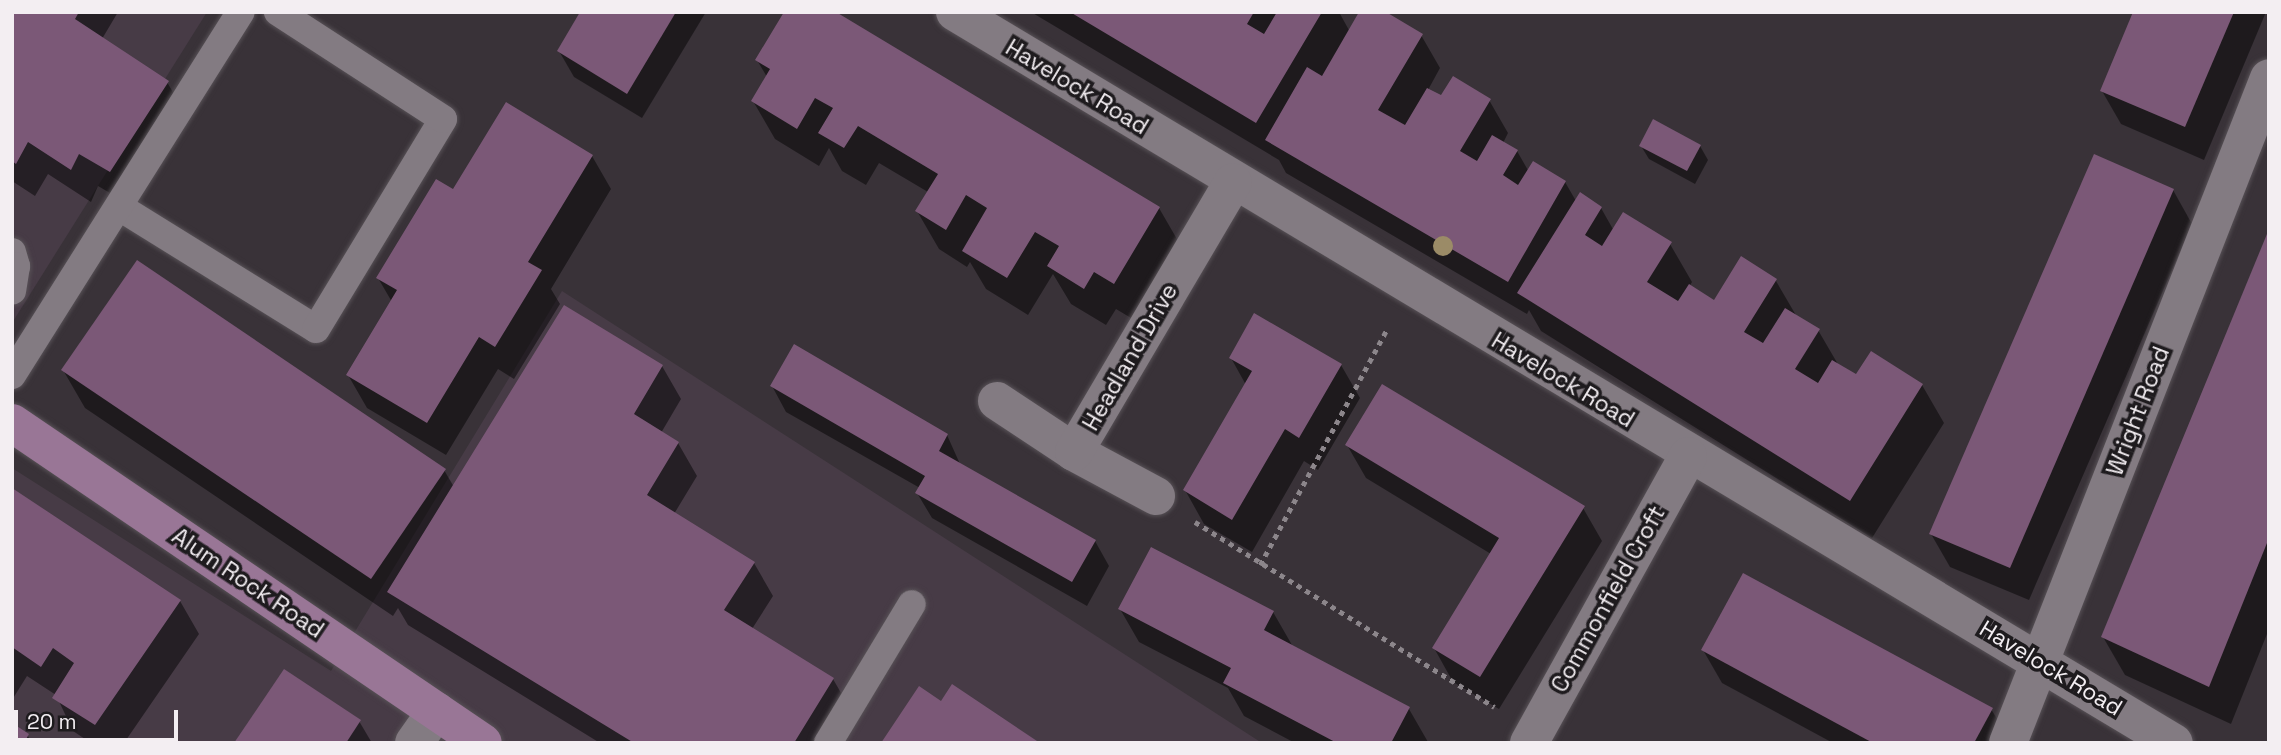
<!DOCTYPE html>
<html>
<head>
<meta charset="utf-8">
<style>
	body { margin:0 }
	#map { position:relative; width:2281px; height:755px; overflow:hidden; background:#393238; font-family:"Space Grotesk",sans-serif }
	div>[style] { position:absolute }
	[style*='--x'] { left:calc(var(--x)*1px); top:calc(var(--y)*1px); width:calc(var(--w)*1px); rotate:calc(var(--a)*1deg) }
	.built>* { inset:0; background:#473b46 }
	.shadow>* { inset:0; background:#0007 }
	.building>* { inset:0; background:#7b5877 }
	.path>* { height:4.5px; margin-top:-2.25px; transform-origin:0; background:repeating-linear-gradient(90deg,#8c868b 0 5px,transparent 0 10px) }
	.roads { filter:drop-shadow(0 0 2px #575156) drop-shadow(0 0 2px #575156) }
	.lane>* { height:28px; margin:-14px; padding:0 14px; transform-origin:14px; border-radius:14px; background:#837b82 }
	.street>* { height:38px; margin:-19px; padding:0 19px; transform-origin:19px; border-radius:19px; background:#837b82 }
	.secondary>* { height:38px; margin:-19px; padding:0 19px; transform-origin:19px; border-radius:19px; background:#997696 }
	.trees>* { width:20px; height:20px; margin:-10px; border-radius:50%; background:#9b8b67 }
	span { translate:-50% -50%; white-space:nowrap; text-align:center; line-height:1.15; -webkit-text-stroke:7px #1e1b1e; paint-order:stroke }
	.street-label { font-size:23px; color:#f3eef2 }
	.frame { position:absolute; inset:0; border:14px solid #f3eef2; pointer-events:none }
	.scale { position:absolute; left:14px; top:710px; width:164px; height:32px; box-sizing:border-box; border:4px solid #f3eef2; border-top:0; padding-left:9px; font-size:21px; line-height:24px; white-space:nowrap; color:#f3eef2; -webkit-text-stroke:5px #1e1b1e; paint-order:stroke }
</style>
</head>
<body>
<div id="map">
	<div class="built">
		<i style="clip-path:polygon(12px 12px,207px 12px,12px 323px)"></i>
		<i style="clip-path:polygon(562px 291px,1262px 743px,12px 743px,12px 468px,331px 671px)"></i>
	</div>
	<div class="shadow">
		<i style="clip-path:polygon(12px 12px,118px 12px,102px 39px,167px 82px,186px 115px,129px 204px,98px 186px,91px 202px,48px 174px,35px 196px,12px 181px)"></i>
		<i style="clip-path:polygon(582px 12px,706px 12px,642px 118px,574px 77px,559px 51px)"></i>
		<i style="clip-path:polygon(1031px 12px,1339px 12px,1350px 32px,1421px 35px,1440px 68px,1428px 90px,1442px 98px,1489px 100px,1508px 133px,1503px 143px,1517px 151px,1529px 172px,1565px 182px,1576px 201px,1601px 208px,1614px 231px,1670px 244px,1692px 282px,1689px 287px,1714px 302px,1742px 258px,1776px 281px,1797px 317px,1818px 330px,1839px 366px,1856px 377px,1922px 385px,1944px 423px,1872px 538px,1541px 331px,1529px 310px,1527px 314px,1286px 173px,1279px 160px)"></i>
		<i style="clip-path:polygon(2135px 12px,2266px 12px,2204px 160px,2121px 124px,2102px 91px)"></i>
		<i style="clip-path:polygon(757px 60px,1159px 208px,1181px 246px,1136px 321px,1116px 309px,1106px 325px,1071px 304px,1053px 274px,1028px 315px,986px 289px,970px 262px,967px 267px,939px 249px,917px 211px,928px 192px,879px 163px,866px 185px,842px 171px,829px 148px,819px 166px,775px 139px,753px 101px,767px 77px)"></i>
		<i style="clip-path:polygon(1641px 146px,1700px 146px,1708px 160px,1695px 184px,1649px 159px)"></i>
		<i style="clip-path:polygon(592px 156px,611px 189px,551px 289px,560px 304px,514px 379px,498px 369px,446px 455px,367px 408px,348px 375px,392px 302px,378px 278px)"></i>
		<i style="clip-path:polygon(2173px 190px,2192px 224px,2029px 600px,1950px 567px,1931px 534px)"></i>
		<i style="clip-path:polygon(2268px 236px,2269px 629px,2231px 724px,2125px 675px,2103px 637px)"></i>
		<i style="clip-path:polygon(1231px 358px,1341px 365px,1360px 398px,1318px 470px,1304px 461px,1252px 552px,1204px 524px,1185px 490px,1246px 385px)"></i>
		<i style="clip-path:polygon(662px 366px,681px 399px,661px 433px,678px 443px,697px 476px,674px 514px,754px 563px,773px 596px,752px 629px,833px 679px,852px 712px,833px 743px,600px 743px,408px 625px,398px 608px,393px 616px,85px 408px,63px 370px,444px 470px,454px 487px)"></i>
		<i style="clip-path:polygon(772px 386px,947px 435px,960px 464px,1095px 541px,1109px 566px,1087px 606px,932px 518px,917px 493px,920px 488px,786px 412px)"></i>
		<i style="clip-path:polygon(1347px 445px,1583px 508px,1602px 541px,1499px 709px,1453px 682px,1434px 648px,1491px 554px,1366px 478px)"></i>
		<i style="clip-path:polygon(12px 490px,180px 601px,199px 634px,124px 743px,91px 743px,73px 731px,56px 695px,27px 676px,12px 700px)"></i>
		<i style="clip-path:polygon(1120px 609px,1273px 612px,1292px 645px,1409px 709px,1428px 742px,1295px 743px,1244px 716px,1228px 688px,1139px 642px)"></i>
		<i style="clip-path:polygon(1703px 650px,1991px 709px,2011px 742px,1833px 743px,1722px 683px)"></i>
		<i style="clip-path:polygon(359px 721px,372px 743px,236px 743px)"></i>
		<i style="clip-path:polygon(12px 725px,28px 736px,32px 743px,12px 743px)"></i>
	</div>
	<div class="building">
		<i style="clip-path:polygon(12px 12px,79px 12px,75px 19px,169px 81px,110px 172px,79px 154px,71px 170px,28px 142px,16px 164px,12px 161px)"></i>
		<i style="clip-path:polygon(580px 12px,676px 12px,627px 94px,557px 51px)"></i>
		<i style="clip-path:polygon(784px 12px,836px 12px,1160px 207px,1114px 284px,1094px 272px,1084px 289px,1047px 266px,1059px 246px,1035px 232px,1007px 278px,962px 251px,987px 208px,966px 195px,946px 230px,915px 211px,938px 174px,858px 126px,844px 148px,818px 133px,833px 108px,815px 98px,797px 129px,751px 101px,770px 69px,755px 60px)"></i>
		<i style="clip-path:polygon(1070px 12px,1254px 12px,1247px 24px,1264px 34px,1277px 12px,1322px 12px,1256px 123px)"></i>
		<i style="clip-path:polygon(1359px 12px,1386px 12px,1423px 34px,1378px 110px,1405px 125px,1427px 88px,1441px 95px,1453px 76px,1491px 99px,1460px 151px,1477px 161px,1492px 135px,1518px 150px,1503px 175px,1518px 185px,1533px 161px,1566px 181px,1508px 282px,1265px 140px,1307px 67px,1322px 76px)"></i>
		<i style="clip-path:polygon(2133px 12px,2234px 12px,2185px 127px,2100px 91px)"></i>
		<i style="clip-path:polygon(506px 102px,593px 155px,528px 262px,542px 270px,495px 347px,479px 337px,427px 423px,346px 375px,397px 290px,376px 278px,436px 179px,453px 189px)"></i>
		<i style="clip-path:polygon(1653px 119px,1701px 145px,1687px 171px,1639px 146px)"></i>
		<i style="clip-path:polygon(2094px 154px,2174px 189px,2010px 568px,1929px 534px)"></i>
		<i style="clip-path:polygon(1580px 192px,1602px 207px,1585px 235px,1602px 246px,1623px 212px,1672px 242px,1647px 282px,1678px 301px,1689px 284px,1714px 300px,1741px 256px,1777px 279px,1744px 332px,1763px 343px,1785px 308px,1820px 329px,1795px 369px,1818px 383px,1832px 360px,1856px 374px,1871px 351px,1923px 384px,1850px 501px,1517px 293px)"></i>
		<i style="clip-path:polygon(2267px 234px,2269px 538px,2209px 687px,2101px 637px)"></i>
		<i style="clip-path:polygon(137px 260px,446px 469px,371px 579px,61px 370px)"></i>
		<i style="clip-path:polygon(564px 305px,663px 365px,634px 414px,679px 442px,647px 495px,755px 562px,724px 610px,834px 678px,794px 743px,634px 743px,387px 592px)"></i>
		<i style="clip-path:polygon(1254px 313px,1342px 364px,1299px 438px,1285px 429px,1232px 520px,1183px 490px,1252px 371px,1229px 358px)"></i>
		<i style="clip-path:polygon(794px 344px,948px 434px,939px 451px,1096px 540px,1072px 582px,915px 493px,925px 476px,770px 386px)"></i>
		<i style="clip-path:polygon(1382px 384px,1585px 506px,1480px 677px,1432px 648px,1499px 538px,1345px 445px)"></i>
		<i style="clip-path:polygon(12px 488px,181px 600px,95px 725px,52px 698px,74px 663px,53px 648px,41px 667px,12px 647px)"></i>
		<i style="clip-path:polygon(1151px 547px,1274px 611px,1264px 630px,1410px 707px,1391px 743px,1337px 743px,1223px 683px,1231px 668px,1118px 609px)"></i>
		<i style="clip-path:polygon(1743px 573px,1993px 708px,1974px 743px,1873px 743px,1701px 650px)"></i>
		<i style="clip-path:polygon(284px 669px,361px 720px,346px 743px,234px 743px)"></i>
		<i style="clip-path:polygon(952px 684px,1040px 743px,881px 743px,919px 686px,941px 701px)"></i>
		<i style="clip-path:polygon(12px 723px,29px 734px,24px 743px,12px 743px)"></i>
	</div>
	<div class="path">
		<i style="--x:1195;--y:522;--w:352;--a:31.7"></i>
		<i style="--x:1260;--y:565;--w:268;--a:-61.7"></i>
	</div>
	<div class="roads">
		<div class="lane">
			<i style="--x:121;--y:208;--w:229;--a:31.8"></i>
			<i style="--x:316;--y:329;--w:245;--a:-58.8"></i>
			<i style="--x:443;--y:119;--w:197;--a:-147"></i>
			<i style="--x:12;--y:252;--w:15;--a:74"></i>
			<i style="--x:16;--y:266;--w:25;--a:99"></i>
			<i style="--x:12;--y:375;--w:429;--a:-57.8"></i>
			<i style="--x:828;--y:743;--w:162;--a:-58.9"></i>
		</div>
		<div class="street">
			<i style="--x:955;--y:12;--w:1421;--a:30.95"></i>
			<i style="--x:997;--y:401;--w:92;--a:33.5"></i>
			<i style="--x:1156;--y:496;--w:93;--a:-151.8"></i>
			<i style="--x:1074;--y:452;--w:313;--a:-59.5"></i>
			<i style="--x:414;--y:743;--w:39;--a:-55"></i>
			<i style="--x:1529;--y:743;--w:328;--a:-61"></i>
			<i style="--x:2008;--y:743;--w:714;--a:-68.57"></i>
		</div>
		<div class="secondary">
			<i style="--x:12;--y:423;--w:569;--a:34.19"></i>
		</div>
	</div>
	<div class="trees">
		<i style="left:1443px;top:246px"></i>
	</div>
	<div class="street-label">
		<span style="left:1077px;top:87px;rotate:31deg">Havelock Road</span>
		<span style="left:1130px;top:357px;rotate:-60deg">Headland Drive</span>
		<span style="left:1563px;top:380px;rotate:31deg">Havelock Road</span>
		<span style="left:2138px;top:411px;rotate:-69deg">Wright Road</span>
		<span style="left:248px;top:583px;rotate:34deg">Alum Rock Road</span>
		<span style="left:1608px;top:599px;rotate:-61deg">Commonfield Croft</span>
		<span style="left:2051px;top:668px;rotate:31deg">Havelock Road</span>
	</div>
	<div class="frame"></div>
	<div class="scale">20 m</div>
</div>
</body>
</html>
